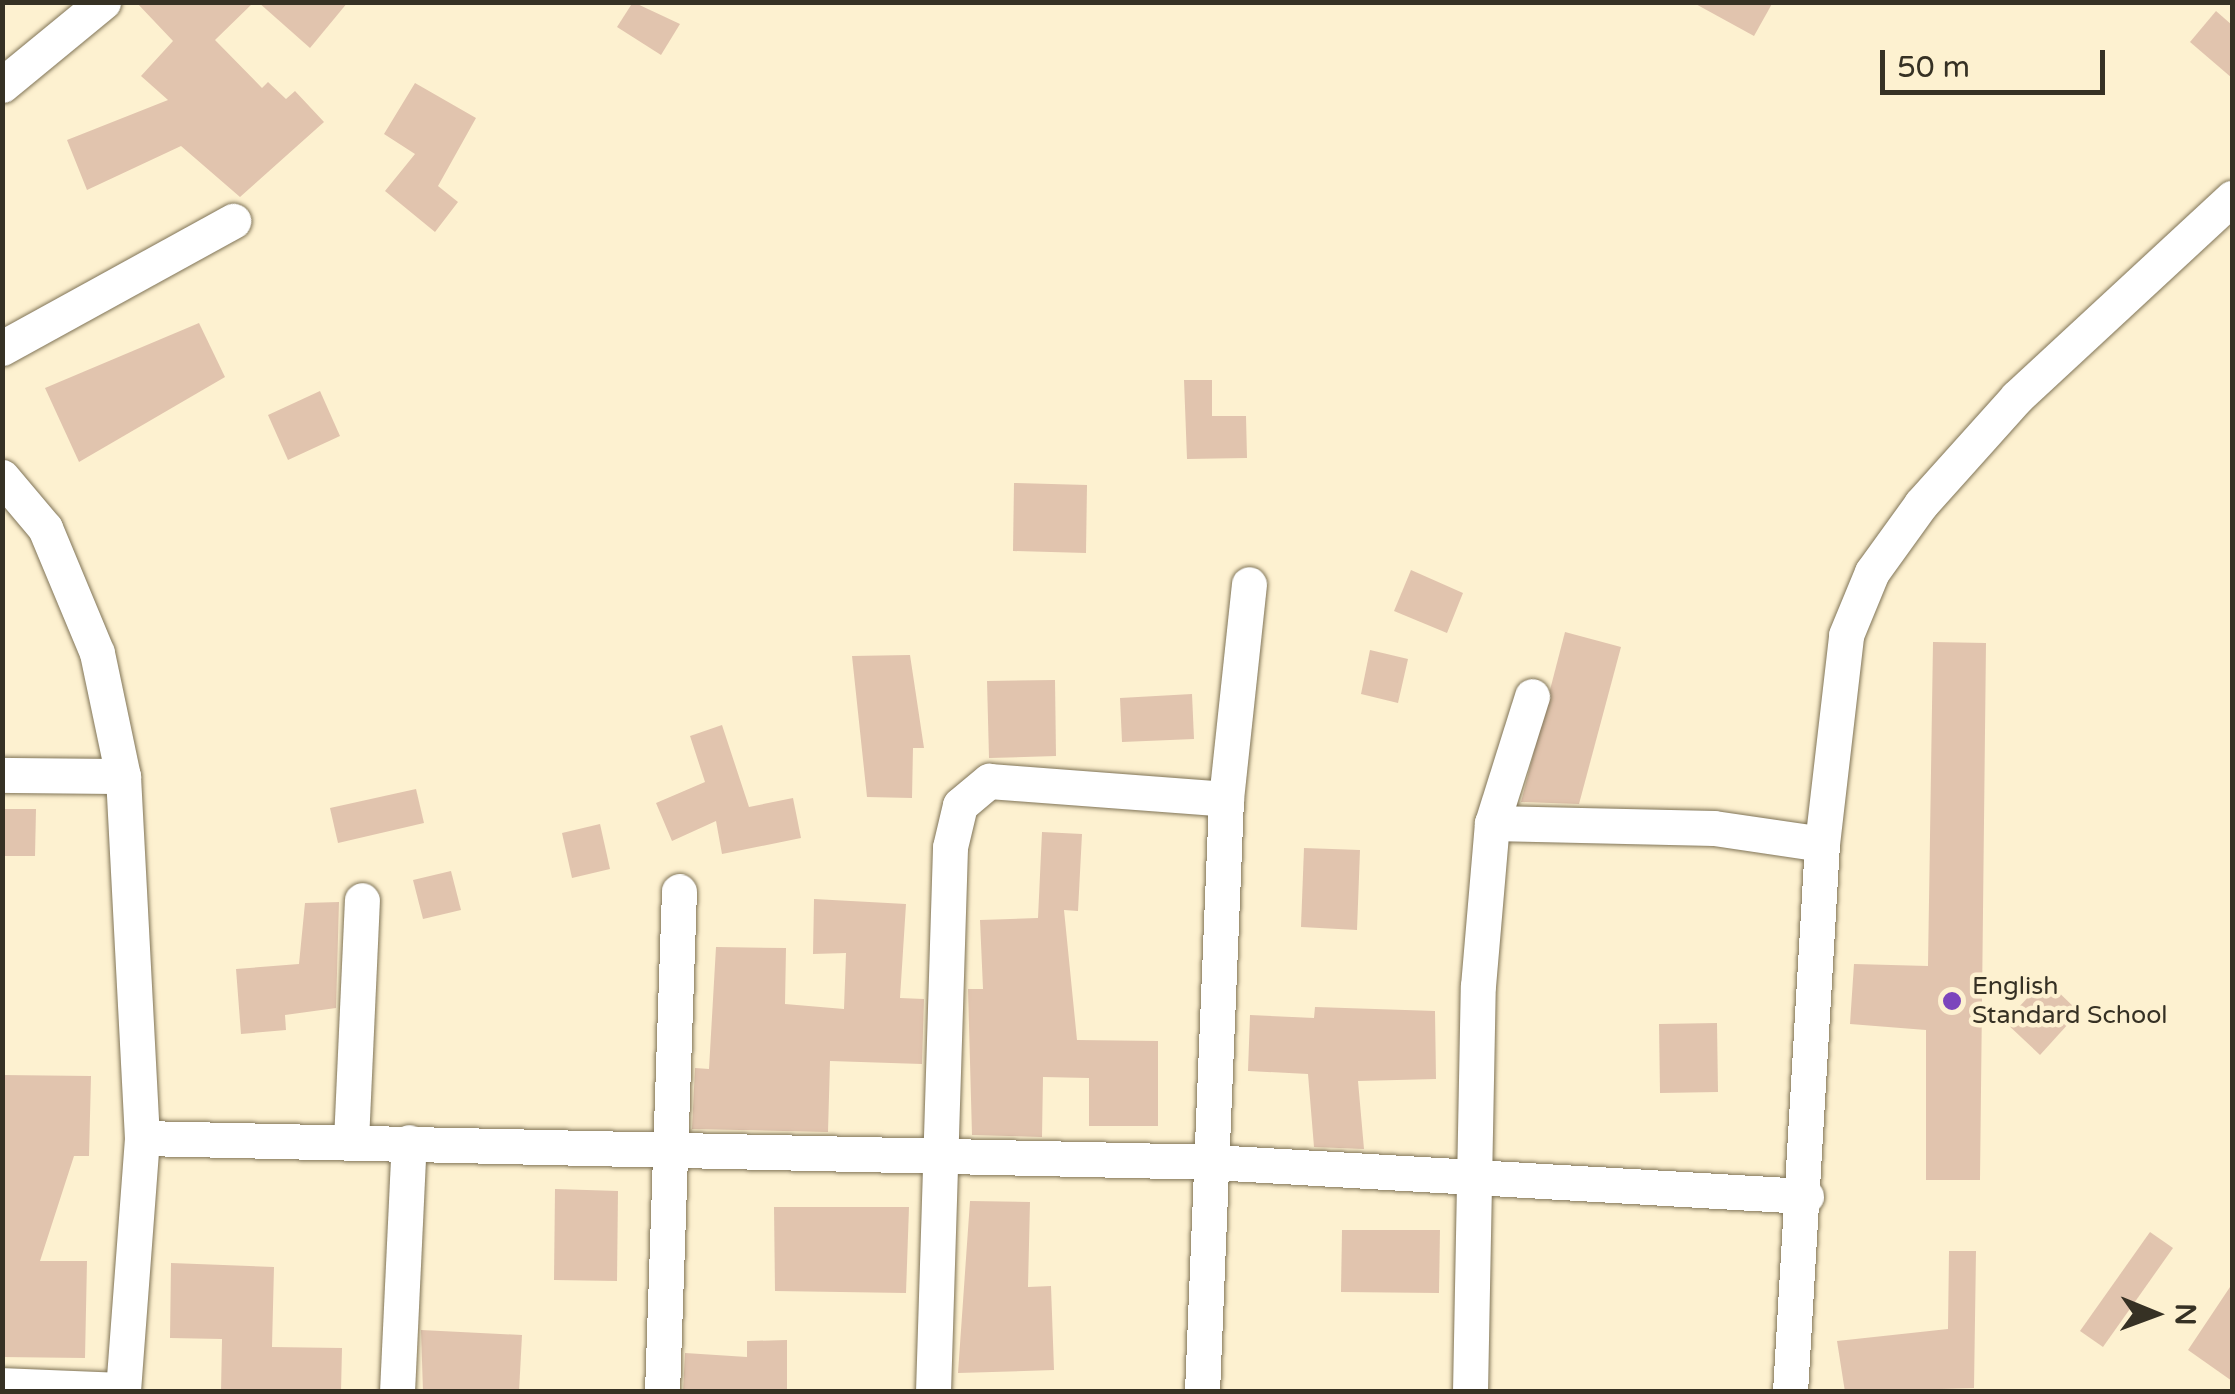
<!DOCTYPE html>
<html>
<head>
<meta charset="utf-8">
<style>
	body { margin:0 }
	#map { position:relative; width:2235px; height:1394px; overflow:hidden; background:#fdf1d0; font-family:"Varela Round",sans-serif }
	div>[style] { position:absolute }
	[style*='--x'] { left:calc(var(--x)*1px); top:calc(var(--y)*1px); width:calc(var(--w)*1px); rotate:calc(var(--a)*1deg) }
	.building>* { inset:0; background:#e1c4ae }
	.roads { filter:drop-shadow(0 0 2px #807457) drop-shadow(0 0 2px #807457) }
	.minor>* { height:35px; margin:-17.5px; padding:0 17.5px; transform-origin:17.5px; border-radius:17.5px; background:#fff }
	.dots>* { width:28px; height:28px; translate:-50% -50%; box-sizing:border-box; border:5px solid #fdf1d0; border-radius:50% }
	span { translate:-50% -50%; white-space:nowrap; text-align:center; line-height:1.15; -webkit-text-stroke:9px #fdf1d0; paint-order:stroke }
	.poi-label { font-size:25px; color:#363124 }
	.left { translate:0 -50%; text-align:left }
	.frame { position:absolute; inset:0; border:5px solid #363124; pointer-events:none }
	.north { position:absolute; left:2105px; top:1264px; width:100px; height:100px; -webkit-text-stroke:8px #fdf1d0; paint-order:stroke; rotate:91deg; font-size:28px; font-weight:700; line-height:40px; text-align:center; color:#363124 }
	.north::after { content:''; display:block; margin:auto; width:35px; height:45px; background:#363124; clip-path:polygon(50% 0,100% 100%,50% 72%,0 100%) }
	.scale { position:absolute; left:1880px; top:50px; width:225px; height:45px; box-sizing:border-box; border:5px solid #363124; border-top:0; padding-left:12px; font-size:30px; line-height:35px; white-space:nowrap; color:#363124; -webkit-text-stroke:8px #fdf1d0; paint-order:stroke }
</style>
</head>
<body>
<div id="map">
	<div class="building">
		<i style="clip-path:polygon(136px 2px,254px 2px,215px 40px,262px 88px,268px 82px,286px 99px,295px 91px,324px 122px,240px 197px,181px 146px,87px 190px,67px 140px,168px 100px,141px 76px,173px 41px)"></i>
		<i style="clip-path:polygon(258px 2px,348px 2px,310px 48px)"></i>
		<i style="clip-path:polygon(633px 2px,680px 24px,661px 55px,617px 27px)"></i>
		<i style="clip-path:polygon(1692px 2px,1773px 2px,1754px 36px)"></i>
		<i style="clip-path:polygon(2216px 11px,2232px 25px,2232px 78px,2190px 42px)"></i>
		<i style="clip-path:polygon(415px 83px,476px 118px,438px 186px,458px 202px,435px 232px,385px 191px,415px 154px,384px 134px)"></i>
		<i style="clip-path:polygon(199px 323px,225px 377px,79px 462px,45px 388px)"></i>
		<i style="clip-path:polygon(1184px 380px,1212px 380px,1212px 416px,1246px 416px,1247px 458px,1187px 459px)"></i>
		<i style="clip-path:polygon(320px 391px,340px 436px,288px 460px,268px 415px)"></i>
		<i style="clip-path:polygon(1014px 483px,1087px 485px,1086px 553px,1013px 551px)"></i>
		<i style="clip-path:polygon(1411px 570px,1463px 593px,1447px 633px,1394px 611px)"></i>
		<i style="clip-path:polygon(1565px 632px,1621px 647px,1579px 804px,1521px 802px)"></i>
		<i style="clip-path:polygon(1933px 642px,1986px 643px,1980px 1180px,1926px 1180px,1926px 1030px,1850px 1024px,1854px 964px,1928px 966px)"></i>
		<i style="clip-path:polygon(1370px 650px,1408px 659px,1398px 703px,1361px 694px)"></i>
		<i style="clip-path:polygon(910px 655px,924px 748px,913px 748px,912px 798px,867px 797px,852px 656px)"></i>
		<i style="clip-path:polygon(1055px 680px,1056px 756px,989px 758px,987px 681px)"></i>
		<i style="clip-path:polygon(1192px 694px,1194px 739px,1122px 742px,1120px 698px)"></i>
		<i style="clip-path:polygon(722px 725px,749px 807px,793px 798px,801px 838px,722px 854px,716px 821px,672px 841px,656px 803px,705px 782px,690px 736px)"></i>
		<i style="clip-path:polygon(416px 789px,424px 823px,338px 843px,330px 808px)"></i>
		<i style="clip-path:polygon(2px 809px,36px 809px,35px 856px,2px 856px)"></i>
		<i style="clip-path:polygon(600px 824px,610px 869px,572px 878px,562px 833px)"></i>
		<i style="clip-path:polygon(1042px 832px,1082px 834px,1078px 911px,1064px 910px,1077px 1040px,1158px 1041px,1158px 1126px,1089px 1126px,1089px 1078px,1043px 1077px,1042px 1137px,972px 1135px,968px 989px,983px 989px,980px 920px,1038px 918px)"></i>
		<i style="clip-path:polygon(1304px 848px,1360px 850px,1357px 930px,1301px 927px)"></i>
		<i style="clip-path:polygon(451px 871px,461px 910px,423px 919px,413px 880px)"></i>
		<i style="clip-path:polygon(814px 899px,906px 904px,900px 998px,924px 999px,922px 1064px,830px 1061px,828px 1132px,692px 1129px,695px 1068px,709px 1069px,716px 947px,786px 948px,785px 1004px,844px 1009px,846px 953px,813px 954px)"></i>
		<i style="clip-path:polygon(339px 902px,336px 1008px,285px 1015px,286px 1030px,241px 1034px,236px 969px,299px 964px,305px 903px)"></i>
		<i style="clip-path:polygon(2045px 979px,2079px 1012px,2040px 1055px,2005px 1022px)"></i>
		<i style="clip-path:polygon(1315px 1007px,1435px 1011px,1436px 1079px,1358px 1081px,1364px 1149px,1314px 1147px,1308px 1074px,1248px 1071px,1250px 1015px,1314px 1018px)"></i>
		<i style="clip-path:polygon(1717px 1023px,1718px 1092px,1660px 1093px,1659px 1024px)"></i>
		<i style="clip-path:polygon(2px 1075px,91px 1076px,89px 1156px,74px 1156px,40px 1261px,87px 1261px,85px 1358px,2px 1357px)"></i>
		<i style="clip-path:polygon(555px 1189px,618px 1191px,617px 1281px,554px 1280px)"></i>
		<i style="clip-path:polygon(970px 1201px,1030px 1202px,1028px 1287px,1051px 1286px,1054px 1370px,958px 1373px)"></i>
		<i style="clip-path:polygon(774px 1207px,909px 1207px,906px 1293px,775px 1291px)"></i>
		<i style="clip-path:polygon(1342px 1230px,1440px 1230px,1439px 1293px,1341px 1292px)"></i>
		<i style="clip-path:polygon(2150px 1232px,2173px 1248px,2103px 1347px,2080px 1331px)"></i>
		<i style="clip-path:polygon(1949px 1251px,1976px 1251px,1974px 1388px,1845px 1392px,1837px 1341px,1948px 1329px)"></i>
		<i style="clip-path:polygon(171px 1263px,274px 1267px,272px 1347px,342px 1348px,341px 1392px,221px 1392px,222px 1339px,170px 1338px)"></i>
		<i style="clip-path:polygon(2232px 1284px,2232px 1381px,2188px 1350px)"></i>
		<i style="clip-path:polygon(421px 1330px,522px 1335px,519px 1392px,423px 1392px)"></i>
		<i style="clip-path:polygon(787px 1340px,787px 1392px,683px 1392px,685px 1353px,747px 1357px,747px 1341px)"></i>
	</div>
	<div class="roads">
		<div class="minor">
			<i style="--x:2;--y:85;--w:131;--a:-39.4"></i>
			<i style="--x:2;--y:348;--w:264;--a:-28.8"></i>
			<i style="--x:2;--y:477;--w:67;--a:49.9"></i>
			<i style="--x:45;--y:528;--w:135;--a:67.4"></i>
			<i style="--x:97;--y:653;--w:126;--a:78.1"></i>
			<i style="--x:123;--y:776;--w:362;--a:87"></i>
			<i style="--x:142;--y:1138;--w:255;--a:94.3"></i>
			<i style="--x:2;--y:775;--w:121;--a:0.5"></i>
			<i style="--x:1492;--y:823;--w:222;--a:1.3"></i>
			<i style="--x:1714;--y:828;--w:109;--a:8.4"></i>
			<i style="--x:142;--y:1138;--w:1070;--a:1.28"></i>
			<i style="--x:1212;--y:1162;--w:595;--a:3.28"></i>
			<i style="--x:351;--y:1141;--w:241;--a:-87.4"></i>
			<i style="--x:2;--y:1385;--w:121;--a:2.4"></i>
			<i style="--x:397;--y:1392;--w:250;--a:-87.3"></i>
			<i style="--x:662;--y:1392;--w:501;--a:-88.06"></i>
			<i style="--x:933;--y:1392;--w:545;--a:-88.21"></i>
			<i style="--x:950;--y:847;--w:43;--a:-76.6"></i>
			<i style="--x:960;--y:805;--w:38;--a:-40"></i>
			<i style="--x:989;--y:781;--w:238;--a:4.3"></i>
			<i style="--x:1202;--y:1392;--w:593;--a:-87.68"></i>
			<i style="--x:1226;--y:799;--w:216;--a:-83.9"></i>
			<i style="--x:1470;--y:1392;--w:406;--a:-88.9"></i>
			<i style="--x:1478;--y:986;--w:164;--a:-85.1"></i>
			<i style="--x:1492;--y:823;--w:133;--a:-72.5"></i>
			<i style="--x:1790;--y:1392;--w:549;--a:-86.66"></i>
			<i style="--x:1822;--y:844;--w:210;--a:-83.4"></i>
			<i style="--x:1846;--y:635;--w:68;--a:-67.6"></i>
			<i style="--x:1872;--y:572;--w:84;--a:-54.2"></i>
			<i style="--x:1921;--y:504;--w:144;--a:-48.1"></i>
			<i style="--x:2017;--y:397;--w:293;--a:-42.8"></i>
		</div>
	</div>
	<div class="dots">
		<i style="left:1952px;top:1001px;background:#7c45bc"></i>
	</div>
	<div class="poi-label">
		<span class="left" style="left:1972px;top:1001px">English<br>Standard School</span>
	</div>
	<div class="frame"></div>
	<div class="north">N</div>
	<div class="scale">50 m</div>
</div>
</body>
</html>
